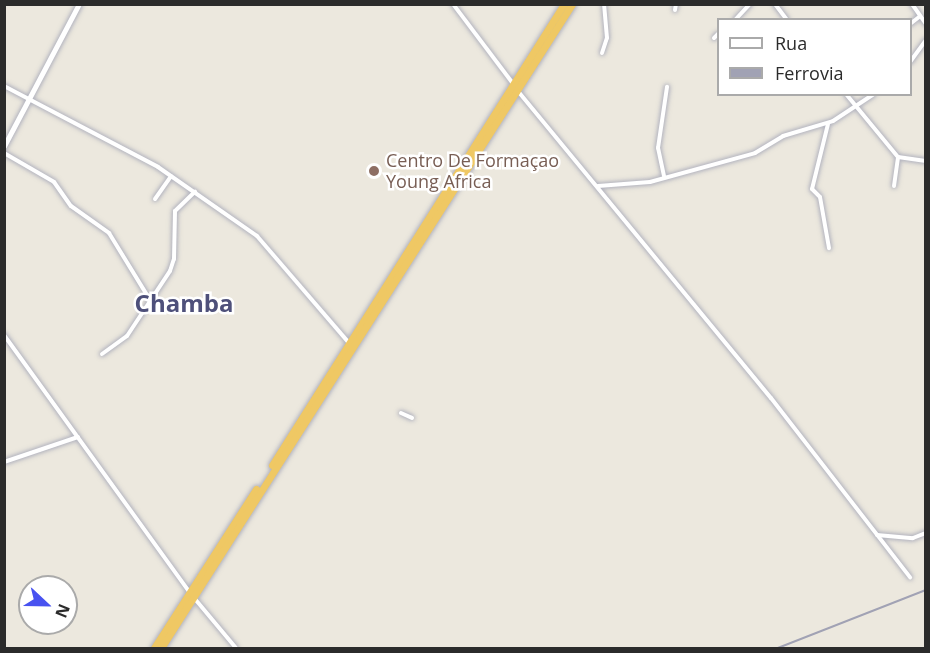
<!DOCTYPE html>
<html>
<head>
<meta charset="utf-8">
<style>
	body { margin:0 }
	#map { position:relative; width:930px; height:653px; overflow:hidden; background:#ece8de; font-family:"Open Sans",sans-serif }
	div>[style] { position:absolute }
	[style*='--x'] { left:calc(var(--x)*1px); top:calc(var(--y)*1px); width:calc(var(--w)*1px); rotate:calc(var(--a)*1deg) }
	.roads { filter:drop-shadow(0 0 2px #b2b3be) drop-shadow(0 0 2px #b2b3be) }
	.minor>* { height:4px; margin:-2px; padding:0 2px; transform-origin:2px; border-radius:2px; background:#fff }
	.secondary>* { height:5px; margin:-2.5px; padding:0 2.5px; transform-origin:2.5px; border-radius:2.5px; background:#fff }
	.trunk>* { height:7px; margin:-3.5px; padding:0 3.5px; transform-origin:3.5px; border-radius:3.5px; background:#efc864 }
	.rail>* { height:1.5px; margin:-0.75px; padding:0 0.75px; transform-origin:0.75px; border-radius:0.75px; background:#a1a2b4 }
	.dots>* { width:16px; height:16px; translate:-50% -50%; box-sizing:border-box; border:3px solid #fff; border-radius:50% }
	span { translate:-50% -50%; white-space:nowrap; text-align:center; line-height:1.15; -webkit-text-stroke:5px #fff; paint-order:stroke }
	.education-label { font-size:18px; color:#785e54 }
	.left { translate:0 -50%; text-align:left }
	.district-label { font-size:24px; color:#4e507a; font-weight:700 }
	.frame { position:absolute; inset:0; border:6px solid #2b2b2b; pointer-events:none }
	.legend { position:absolute; left:717px; top:18px; width:195px; height:78px; box-sizing:border-box; background:#fff; border:2px solid #aaa; margin:0; padding:8px 10px; list-style:none; font-size:18px; color:#2b2b2b }
	.legend li { display:flex; align-items:center; gap:12px; height:30px }
	.legend b { width:30px; border:2px solid #aaa }
	.north { position:absolute; left:18px; top:575px; width:60px; height:60px; box-sizing:border-box; background:#fff; border:2px solid #aaa; border-radius:50%; rotate:112deg; font-size:16px; font-weight:700; line-height:24px; text-align:center; color:#2b2b2b }
	.north::after { content:''; display:block; margin:auto; width:21px; height:27px; background:#4852f0; clip-path:polygon(50% 0,100% 100%,50% 72%,0 100%) }
</style>
</head>
<body>
<div id="map">
	<div class="roads">
		<div class="minor">
			<i style="--x:453;--y:4;--w:101;--a:53"></i>
			<i style="--x:775;--y:4;--w:20;--a:53"></i>
			<i style="--x:912;--y:4;--w:24;--a:55"></i>
			<i style="--x:675;--y:10;--w:6;--a:-81"></i>
			<i style="--x:735;--y:20;--w:22;--a:-47"></i>
			<i style="--x:910;--y:24;--w:11;--a:-38"></i>
			<i style="--x:714;--y:38;--w:6;--a:-45"></i>
			<i style="--x:602;--y:53;--w:16;--a:-72"></i>
			<i style="--x:607;--y:38;--w:34;--a:-95"></i>
			<i style="--x:910;--y:62;--w:27;--a:-54"></i>
			<i style="--x:4;--y:86;--w:174;--a:27.7"></i>
			<i style="--x:158;--y:167;--w:121;--a:34.9"></i>
			<i style="--x:257;--y:236;--w:141;--a:49.3"></i>
			<i style="--x:517;--y:90;--w:399;--a:50.5"></i>
			<i style="--x:771;--y:398;--w:227;--a:52.2"></i>
			<i style="--x:846;--y:94;--w:82;--a:50.5"></i>
			<i style="--x:898;--y:157;--w:28;--a:8"></i>
			<i style="--x:828;--y:124;--w:67;--a:103.8"></i>
			<i style="--x:812;--y:189;--w:11;--a:45"></i>
			<i style="--x:820;--y:197;--w:52;--a:80"></i>
			<i style="--x:4;--y:153;--w:58;--a:30.1"></i>
			<i style="--x:54;--y:182;--w:29;--a:55"></i>
			<i style="--x:71;--y:206;--w:47;--a:35.4"></i>
			<i style="--x:109;--y:233;--w:79;--a:58.5"></i>
			<i style="--x:664;--y:176;--w:29;--a:-102"></i>
			<i style="--x:658;--y:148;--w:62;--a:-81.6"></i>
			<i style="--x:598;--y:186;--w:52;--a:-4.4"></i>
			<i style="--x:650;--y:182;--w:109;--a:-15.4"></i>
			<i style="--x:755;--y:153;--w:33;--a:-31"></i>
			<i style="--x:783;--y:136;--w:52;--a:-16.7"></i>
			<i style="--x:833;--y:121;--w:49;--a:-33.4"></i>
			<i style="--x:894;--y:186;--w:29;--a:-82"></i>
			<i style="--x:155;--y:199;--w:28;--a:-55"></i>
			<i style="--x:4;--y:335;--w:318;--a:54.2"></i>
			<i style="--x:190;--y:593;--w:72;--a:50.1"></i>
			<i style="--x:102;--y:354;--w:31;--a:-36"></i>
			<i style="--x:127;--y:336;--w:78;--a:-56.5"></i>
			<i style="--x:170;--y:271;--w:13;--a:-72"></i>
			<i style="--x:174;--y:259;--w:48;--a:-88.8"></i>
			<i style="--x:175;--y:211;--w:28;--a:-44"></i>
			<i style="--x:401;--y:413;--w:12;--a:24"></i>
			<i style="--x:4;--y:462;--w:78;--a:-18.7"></i>
			<i style="--x:877;--y:535;--w:36;--a:5"></i>
			<i style="--x:913;--y:538;--w:14;--a:-21"></i>
		</div>
		<div class="secondary">
			<i style="--x:4;--y:146;--w:161;--a:-62.2"></i>
		</div>
		<div class="trunk">
			<i style="--x:272;--y:465;--w:546;--a:-57.65"></i>
			<i style="--x:154;--y:648;--w:189;--a:-57.3"></i>
			<i style="--x:161;--y:648;--w:764;--a:-57.45"></i>
		</div>
	</div>
	<div class="rail">
		<i style="--x:778;--y:648;--w:159;--a:-21.4"></i>
	</div>
	<div class="dots">
		<i style="left:374px;top:171px;background:#8d6e63"></i>
	</div>
	<div class="education-label">
		<span class="left" style="left:386px;top:171px">Centro De Formaçao<br>Young Africa</span>
	</div>
	<div class="district-label">
		<span style="left:184px;top:303px">Chamba</span>
	</div>
	<div class="frame"></div>
	<ul class="legend">
	<li><b style="height:8px;background:#fff"></b>Rua</li>
	<li><b style="height:8px;background:#a1a2b4"></b>Ferrovia</li>
	</ul>
	<div class="north">N</div>
</div>
</body>
</html>
